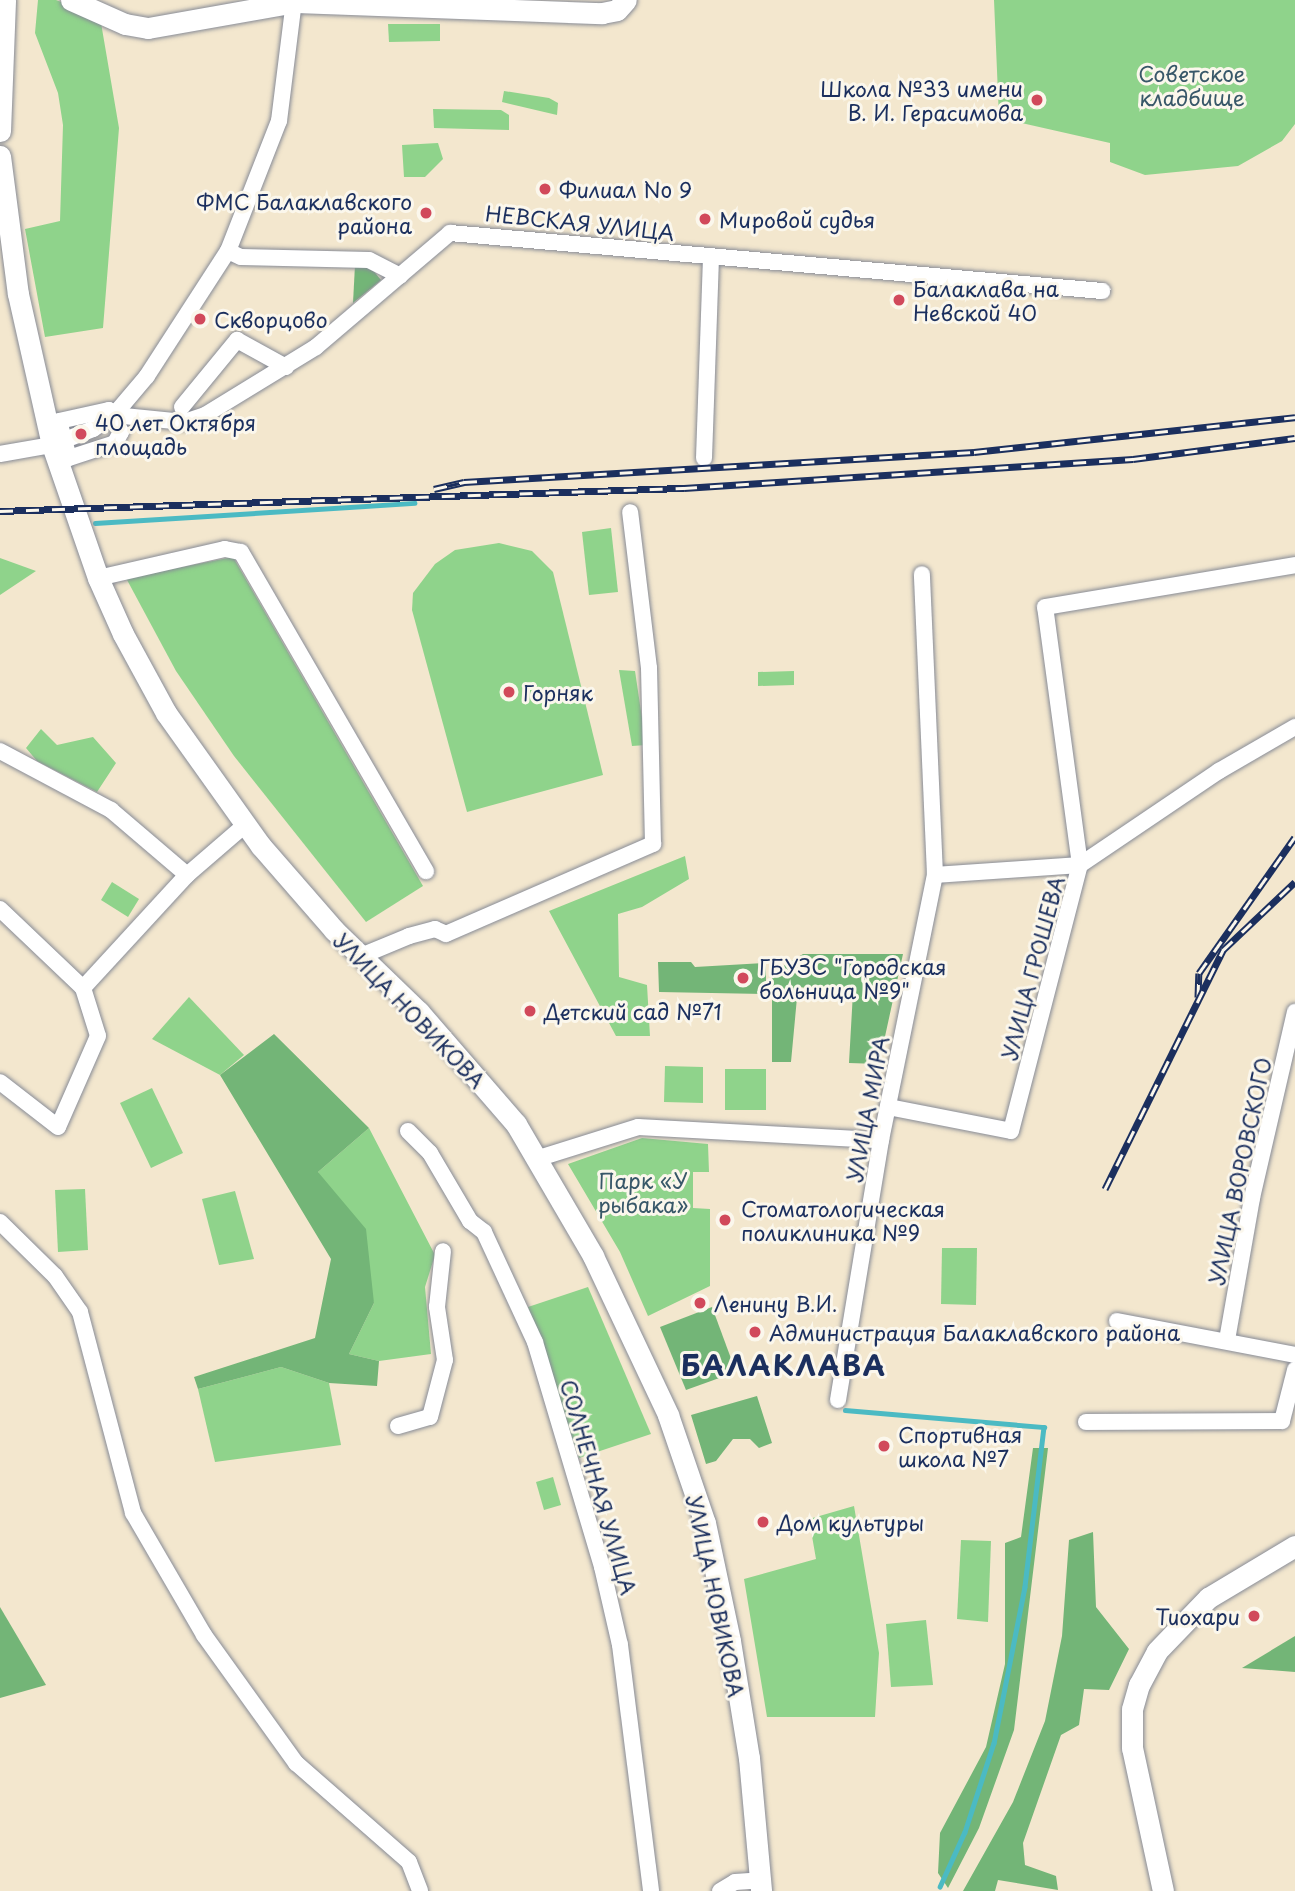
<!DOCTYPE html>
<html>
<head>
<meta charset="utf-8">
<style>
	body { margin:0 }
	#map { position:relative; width:1295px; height:1891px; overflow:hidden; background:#f3e7ce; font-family:"Playpen Sans",sans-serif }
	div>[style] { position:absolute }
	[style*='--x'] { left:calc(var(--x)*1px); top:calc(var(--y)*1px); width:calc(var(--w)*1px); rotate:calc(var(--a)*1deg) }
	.green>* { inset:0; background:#8fd38b }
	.forest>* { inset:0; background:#73b577 }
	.stream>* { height:4.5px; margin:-2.25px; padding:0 2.25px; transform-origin:2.25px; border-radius:2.25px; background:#4bbac3 }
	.roads { filter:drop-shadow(0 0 2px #878b96) drop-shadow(0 0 2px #878b96) }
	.minor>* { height:16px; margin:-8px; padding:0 8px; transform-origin:8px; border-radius:8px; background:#fff }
	.major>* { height:21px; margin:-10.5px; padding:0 10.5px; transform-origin:10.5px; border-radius:10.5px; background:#fff }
	.rail>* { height:7px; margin-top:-3.5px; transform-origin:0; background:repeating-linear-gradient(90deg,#fbf7ec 0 13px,#1b2f5e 0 26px); box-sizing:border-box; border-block:2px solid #1b2f5e }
	.dots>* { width:19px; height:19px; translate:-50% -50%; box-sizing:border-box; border:4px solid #fbf7ec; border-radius:50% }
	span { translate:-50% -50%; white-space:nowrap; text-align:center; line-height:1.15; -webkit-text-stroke:6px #fbf7ec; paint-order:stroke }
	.park-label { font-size:21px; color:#385869 }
	.poi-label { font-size:21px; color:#1b2f5e }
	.right { translate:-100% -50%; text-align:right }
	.left { translate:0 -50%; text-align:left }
	.street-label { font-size:21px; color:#1b2f5e }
	.district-label { font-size:28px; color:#1b2f5e; font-weight:700; letter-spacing:2px }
</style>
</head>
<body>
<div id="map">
	<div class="green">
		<i style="clip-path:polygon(38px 0,56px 0,100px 17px,119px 128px,103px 328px,45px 337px,25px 229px,60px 221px,63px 125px,58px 93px,35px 33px)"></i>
		<i style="clip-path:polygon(994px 0,1295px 0,1295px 124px,1282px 141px,1238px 166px,1145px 175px,1110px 162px,1110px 143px,999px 118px)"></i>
		<i style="clip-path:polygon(388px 24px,440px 24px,440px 41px,389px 42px)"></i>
		<i style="clip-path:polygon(504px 91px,549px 98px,558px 103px,557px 115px,502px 102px)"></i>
		<i style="clip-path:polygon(433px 109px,501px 110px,509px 115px,509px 130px,434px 128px)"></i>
		<i style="clip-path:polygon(438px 143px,443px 159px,425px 177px,404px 177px,402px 145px)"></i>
		<i style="clip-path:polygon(611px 528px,618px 592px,589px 595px,582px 532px)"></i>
		<i style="clip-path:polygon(499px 543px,532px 551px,553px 572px,603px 775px,467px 812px,412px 610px,413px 593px,435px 564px,455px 550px)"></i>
		<i style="clip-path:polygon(233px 557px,423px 886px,366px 922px,234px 756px,176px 671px,126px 578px)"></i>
		<i style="clip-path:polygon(0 558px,36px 571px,0 595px)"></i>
		<i style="clip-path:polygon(619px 670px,635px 671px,646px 745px,632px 746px)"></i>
		<i style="clip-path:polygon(794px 671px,794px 685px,758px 686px,758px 672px)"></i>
		<i style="clip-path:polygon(41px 729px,57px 745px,93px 737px,116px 763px,97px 792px,37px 761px,26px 748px)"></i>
		<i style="clip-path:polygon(685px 856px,689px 879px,642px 907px,618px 914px,619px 977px,647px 985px,650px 1036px,616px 1036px,549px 911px)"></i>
		<i style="clip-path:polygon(112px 882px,139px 899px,128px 917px,101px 900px)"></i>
		<i style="clip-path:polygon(189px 997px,244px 1055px,220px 1075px,152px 1039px)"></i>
		<i style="clip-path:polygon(665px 1066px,703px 1067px,703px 1103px,664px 1102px)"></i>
		<i style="clip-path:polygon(725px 1069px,766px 1069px,766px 1110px,725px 1110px)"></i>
		<i style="clip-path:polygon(152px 1088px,183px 1153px,151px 1168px,120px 1103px)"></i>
		<i style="clip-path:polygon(369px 1128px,435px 1255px,425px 1287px,431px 1354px,379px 1361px,349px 1354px,374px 1303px,318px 1172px)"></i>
		<i style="clip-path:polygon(642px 1138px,708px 1144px,709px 1172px,693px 1172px,693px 1208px,710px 1209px,710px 1286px,648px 1316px,620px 1252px,568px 1164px)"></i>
		<i style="clip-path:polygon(85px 1189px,88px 1250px,58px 1252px,55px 1190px)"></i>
		<i style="clip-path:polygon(235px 1191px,254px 1259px,219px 1265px,202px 1199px)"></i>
		<i style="clip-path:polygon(942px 1248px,977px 1248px,976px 1305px,941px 1304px)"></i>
		<i style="clip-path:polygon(588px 1287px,651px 1434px,579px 1458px,528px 1307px)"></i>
		<i style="clip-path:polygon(281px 1367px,329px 1383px,341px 1445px,215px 1462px,198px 1389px)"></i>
		<i style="clip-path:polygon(553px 1477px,561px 1505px,544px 1510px,536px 1482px)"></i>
		<i style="clip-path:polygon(854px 1506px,879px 1653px,875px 1717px,767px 1717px,744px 1579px,816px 1559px,809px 1519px)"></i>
		<i style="clip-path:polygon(961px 1540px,991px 1541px,988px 1622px,957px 1619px)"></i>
		<i style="clip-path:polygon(926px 1620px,933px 1685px,891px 1687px,886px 1624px)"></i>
	</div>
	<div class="forest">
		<i style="clip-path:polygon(367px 263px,381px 280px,353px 303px,355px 265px)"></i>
		<i style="clip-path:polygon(803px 954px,903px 954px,879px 1064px,849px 1063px,853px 992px,798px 987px,791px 1062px,772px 1062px,772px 973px)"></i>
		<i style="clip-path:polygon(658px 962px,691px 962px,695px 967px,766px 963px,766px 994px,659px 992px)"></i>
		<i style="clip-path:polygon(274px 1034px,369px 1128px,318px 1172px,366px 1229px,374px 1303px,349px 1354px,379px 1361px,377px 1386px,329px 1383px,281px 1367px,198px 1389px,194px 1377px,315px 1338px,331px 1259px,220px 1075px)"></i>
		<i style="clip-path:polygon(712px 1307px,736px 1372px,686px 1390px,660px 1327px)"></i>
		<i style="clip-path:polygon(757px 1396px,772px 1443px,759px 1448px,750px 1439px,733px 1439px,716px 1461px,706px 1464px,691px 1415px)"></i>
		<i style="clip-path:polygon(1033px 1448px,1048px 1448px,1014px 1730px,979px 1828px,948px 1888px,938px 1873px,940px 1833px,986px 1747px,1005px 1664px,1005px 1543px,1021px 1537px)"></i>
		<i style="clip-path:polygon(1093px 1532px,1096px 1607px,1129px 1649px,1109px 1690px,1084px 1689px,1079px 1725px,1061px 1735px,1023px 1843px,1025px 1865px,1056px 1876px,1058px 1890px,998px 1880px,995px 1891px,963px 1891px,1013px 1802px,1045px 1721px,1062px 1636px,1069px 1540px)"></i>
		<i style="clip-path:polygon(0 1607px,46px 1685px,0 1698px)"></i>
		<i style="clip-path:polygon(1295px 1636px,1295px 1672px,1242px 1668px)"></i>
	</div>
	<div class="stream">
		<i style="--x:95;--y:523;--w:320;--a:-3.6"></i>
		<i style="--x:845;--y:1410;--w:200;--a:4.9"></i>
		<i style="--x:1044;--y:1427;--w:161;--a:96.8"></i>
		<i style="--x:1025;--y:1587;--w:159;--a:101.2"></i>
		<i style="--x:994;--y:1743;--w:94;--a:108"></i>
		<i style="--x:965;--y:1832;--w:60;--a:114.4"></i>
	</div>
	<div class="roads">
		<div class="minor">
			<i style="--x:228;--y:251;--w:14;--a:25"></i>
			<i style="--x:241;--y:257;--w:128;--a:1.3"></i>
			<i style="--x:369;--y:260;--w:35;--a:27"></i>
			<i style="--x:182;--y:407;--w:87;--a:-50.6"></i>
			<i style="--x:237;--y:340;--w:56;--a:28.9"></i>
			<i style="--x:109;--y:410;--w:25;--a:61"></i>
			<i style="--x:121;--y:432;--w:13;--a:119"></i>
			<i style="--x:115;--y:443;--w:48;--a:161.9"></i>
			<i style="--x:69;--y:458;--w:38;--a:-105"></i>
			<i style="--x:59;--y:421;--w:51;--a:-12.4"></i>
			<i style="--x:114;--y:415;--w:70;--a:5.7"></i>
			<i style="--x:184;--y:422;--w:22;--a:-18"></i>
			<i style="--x:205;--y:415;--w:130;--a:-31.5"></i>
			<i style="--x:316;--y:347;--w:176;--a:-40.4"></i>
			<i style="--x:450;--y:233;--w:655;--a:5.08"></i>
			<i style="--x:0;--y:454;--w:53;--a:-9.8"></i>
			<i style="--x:52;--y:445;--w:44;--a:-21.3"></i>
			<i style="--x:93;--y:429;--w:25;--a:-34"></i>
			<i style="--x:114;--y:415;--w:51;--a:-49.8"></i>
			<i style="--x:147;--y:376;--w:149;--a:-57.1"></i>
			<i style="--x:228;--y:251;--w:140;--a:-68.6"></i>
			<i style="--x:279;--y:121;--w:122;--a:-82.9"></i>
			<i style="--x:704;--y:458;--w:201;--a:-88"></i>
			<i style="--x:98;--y:578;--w:130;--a:-12.9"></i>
			<i style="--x:225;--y:549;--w:16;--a:11"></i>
			<i style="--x:241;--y:552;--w:369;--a:59.9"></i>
			<i style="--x:0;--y:751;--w:126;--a:28"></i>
			<i style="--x:111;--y:810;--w:100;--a:40.5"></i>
			<i style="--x:935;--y:875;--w:145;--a:-3.9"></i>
			<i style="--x:1080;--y:865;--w:168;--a:-34.1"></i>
			<i style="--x:1219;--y:771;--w:88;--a:-30.1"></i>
			<i style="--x:0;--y:909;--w:115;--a:43.6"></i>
			<i style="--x:83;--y:988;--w:50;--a:72.6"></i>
			<i style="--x:98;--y:1036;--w:99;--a:113.7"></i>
			<i style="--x:58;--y:1127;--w:73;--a:-142.2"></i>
			<i style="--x:361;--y:956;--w:52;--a:-22.6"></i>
			<i style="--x:409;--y:936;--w:27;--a:-15"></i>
			<i style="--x:435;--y:929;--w:12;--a:24"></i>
			<i style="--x:446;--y:934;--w:226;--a:-23.5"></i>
			<i style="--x:653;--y:844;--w:176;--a:-91.3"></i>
			<i style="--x:649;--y:668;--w:157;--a:-96.9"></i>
			<i style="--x:83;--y:988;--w:154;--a:-47.4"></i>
			<i style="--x:187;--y:875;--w:77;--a:-40.8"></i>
			<i style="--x:888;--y:1107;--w:125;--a:11"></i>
			<i style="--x:1011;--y:1131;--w:275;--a:-75.5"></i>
			<i style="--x:1080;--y:865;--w:260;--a:-97.7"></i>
			<i style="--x:1045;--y:607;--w:254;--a:-9.5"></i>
			<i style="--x:408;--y:1131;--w:31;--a:45"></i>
			<i style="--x:430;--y:1153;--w:79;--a:59.5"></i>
			<i style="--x:470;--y:1221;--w:18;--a:38"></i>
			<i style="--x:484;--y:1232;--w:121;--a:65.1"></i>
			<i style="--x:535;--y:1342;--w:235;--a:73.4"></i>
			<i style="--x:602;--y:1567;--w:80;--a:77"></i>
			<i style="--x:620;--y:1645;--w:248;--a:82.8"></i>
			<i style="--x:536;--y:1159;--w:107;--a:-17.4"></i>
			<i style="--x:638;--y:1127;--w:243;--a:3.1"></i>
			<i style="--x:0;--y:1222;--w:77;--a:44.5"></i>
			<i style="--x:55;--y:1276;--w:44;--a:55.2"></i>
			<i style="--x:80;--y:1312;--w:208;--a:75.2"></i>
			<i style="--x:133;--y:1513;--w:141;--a:59.8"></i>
			<i style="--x:204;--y:1635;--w:158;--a:54.3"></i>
			<i style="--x:296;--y:1763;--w:150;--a:41.2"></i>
			<i style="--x:409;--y:1862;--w:31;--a:69"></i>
			<i style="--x:1117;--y:1321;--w:181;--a:10.8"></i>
			<i style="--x:1227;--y:1340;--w:144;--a:-80"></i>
			<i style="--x:1252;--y:1198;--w:191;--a:-77"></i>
			<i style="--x:838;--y:1400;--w:264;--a:-80.6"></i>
			<i style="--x:881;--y:1140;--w:270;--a:-78.5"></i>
			<i style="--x:935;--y:875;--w:301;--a:-92.5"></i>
			<i style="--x:1086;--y:1422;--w:196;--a:-0.3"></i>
			<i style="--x:1282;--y:1421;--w:53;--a:-75.7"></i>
			<i style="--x:398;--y:1426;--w:33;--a:-16"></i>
			<i style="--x:430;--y:1417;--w:59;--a:-75.3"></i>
			<i style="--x:445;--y:1360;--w:54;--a:-98.6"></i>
			<i style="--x:437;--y:1307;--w:56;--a:-83.9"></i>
			<i style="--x:720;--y:1891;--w:17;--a:-31"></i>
			<i style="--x:735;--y:1882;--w:26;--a:-4"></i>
		</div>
		<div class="major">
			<i style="--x:71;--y:0;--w:59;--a:24"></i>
			<i style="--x:125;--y:24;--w:23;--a:10"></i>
			<i style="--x:148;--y:28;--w:150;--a:-10"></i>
			<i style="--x:296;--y:2;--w:306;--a:2.1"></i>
			<i style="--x:602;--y:13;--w:15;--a:-11"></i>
			<i style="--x:617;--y:10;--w:13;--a:-48"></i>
			<i style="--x:0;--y:131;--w:131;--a:-87.8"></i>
			<i style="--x:0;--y:156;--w:139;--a:82.6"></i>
			<i style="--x:18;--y:294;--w:155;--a:77.3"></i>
			<i style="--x:52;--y:445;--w:141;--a:70.9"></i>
			<i style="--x:98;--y:578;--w:61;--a:65.9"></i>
			<i style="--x:123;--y:634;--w:90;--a:61.4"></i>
			<i style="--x:166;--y:713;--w:163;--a:54.5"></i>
			<i style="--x:261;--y:846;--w:111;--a:49"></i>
			<i style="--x:334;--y:930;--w:118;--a:44"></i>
			<i style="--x:419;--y:1012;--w:148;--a:49.1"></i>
			<i style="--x:516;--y:1124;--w:153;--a:59.7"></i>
			<i style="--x:593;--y:1256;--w:176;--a:64.7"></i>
			<i style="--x:668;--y:1415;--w:114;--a:71.1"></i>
			<i style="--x:705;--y:1523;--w:121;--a:78"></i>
			<i style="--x:730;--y:1641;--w:119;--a:80.8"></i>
			<i style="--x:749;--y:1758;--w:134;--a:84.8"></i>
			<i style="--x:1163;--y:1891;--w:146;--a:-102.2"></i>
			<i style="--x:1132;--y:1748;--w:39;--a:-90"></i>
			<i style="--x:1132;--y:1709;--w:25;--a:-74"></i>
			<i style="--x:1139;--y:1685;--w:38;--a:-62"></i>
			<i style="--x:1157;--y:1651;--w:74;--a:-46.1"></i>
			<i style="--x:1208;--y:1598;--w:101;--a:-30.9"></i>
		</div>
	</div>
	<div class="rail">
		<i style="--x:434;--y:489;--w:31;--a:-13"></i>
		<i style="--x:464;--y:482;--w:511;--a:-3.37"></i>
		<i style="--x:974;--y:452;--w:323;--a:-6.2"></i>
		<i style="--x:0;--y:511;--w:684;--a:-1.93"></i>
		<i style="--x:684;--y:488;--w:450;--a:-3.7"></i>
		<i style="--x:1133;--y:459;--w:163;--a:-7.4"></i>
		<i style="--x:1198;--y:997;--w:24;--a:-88"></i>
		<i style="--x:1199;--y:973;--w:166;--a:-54.8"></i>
		<i style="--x:1105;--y:1189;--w:267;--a:-63.7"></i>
		<i style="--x:1223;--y:950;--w:99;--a:-43.4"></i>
	</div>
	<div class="dots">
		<i style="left:1037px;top:100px;background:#d1495b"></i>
		<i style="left:545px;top:189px;background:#d1495b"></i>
		<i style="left:426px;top:213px;background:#d1495b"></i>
		<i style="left:705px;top:219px;background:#d1495b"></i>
		<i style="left:899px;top:300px;background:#d1495b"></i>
		<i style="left:200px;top:319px;background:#d1495b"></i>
		<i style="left:81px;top:434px;background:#d1495b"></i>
		<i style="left:509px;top:692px;background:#d1495b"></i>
		<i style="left:743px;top:978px;background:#d1495b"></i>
		<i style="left:530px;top:1011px;background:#d1495b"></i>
		<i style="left:725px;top:1220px;background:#d1495b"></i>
		<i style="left:700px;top:1303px;background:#d1495b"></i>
		<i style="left:755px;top:1332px;background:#d1495b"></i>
		<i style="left:884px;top:1446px;background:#d1495b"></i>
		<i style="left:763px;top:1522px;background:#d1495b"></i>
		<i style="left:1254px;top:1616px;background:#d1495b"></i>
	</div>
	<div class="park-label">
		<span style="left:1192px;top:85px">Советское<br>кладбище</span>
		<span style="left:643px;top:1192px">Парк «У<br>рыбака»</span>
	</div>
	<div class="poi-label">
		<span class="right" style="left:1023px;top:100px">Школа №33 имени<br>В. И. Герасимова</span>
		<span class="left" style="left:559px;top:189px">Филиал No 9</span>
		<span class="right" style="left:412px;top:213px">ФМС Балаклавского<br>района</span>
		<span class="left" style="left:719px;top:219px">Мировой судья</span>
		<span class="left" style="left:913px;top:300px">Балаклава на<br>Невской 40</span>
		<span class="left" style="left:214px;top:319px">Скворцово</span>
		<span class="left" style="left:95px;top:434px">40 лет Октября<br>площадь</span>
		<span class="left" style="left:523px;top:692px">Горняк</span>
		<span class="left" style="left:759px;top:978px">ГБУЗС "Городская<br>больница №9"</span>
		<span class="left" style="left:544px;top:1011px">Детский сад №71</span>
		<span class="left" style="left:741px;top:1220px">Стоматологическая<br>поликлиника №9</span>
		<span class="left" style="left:714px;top:1303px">Ленину В.И.</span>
		<span class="left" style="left:769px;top:1332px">Администрация Балаклавского района</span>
		<span class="left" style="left:898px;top:1446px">Спортивная<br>школа №7</span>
		<span class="left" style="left:777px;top:1522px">Дом культуры</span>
		<span class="right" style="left:1240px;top:1616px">Тиохари</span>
	</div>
	<div class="street-label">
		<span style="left:580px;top:222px;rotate:6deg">НЕВСКАЯ УЛИЦА</span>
		<span style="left:1032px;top:968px;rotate:-75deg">УЛИЦА ГРОШЕВА</span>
		<span style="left:410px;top:1010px;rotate:46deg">УЛИЦА НОВИКОВА</span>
		<span style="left:867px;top:1109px;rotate:-79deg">УЛИЦА МИРА</span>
		<span style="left:1239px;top:1171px;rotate:-78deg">УЛИЦА ВОРОВСКОГО</span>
		<span style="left:599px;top:1487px;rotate:74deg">СОЛНЕЧНАЯ УЛИЦА</span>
		<span style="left:716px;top:1596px;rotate:78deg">УЛИЦА НОВИКОВА</span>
	</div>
	<div class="district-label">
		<span style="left:784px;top:1365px">БАЛАКЛАВА</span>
	</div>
</div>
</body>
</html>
